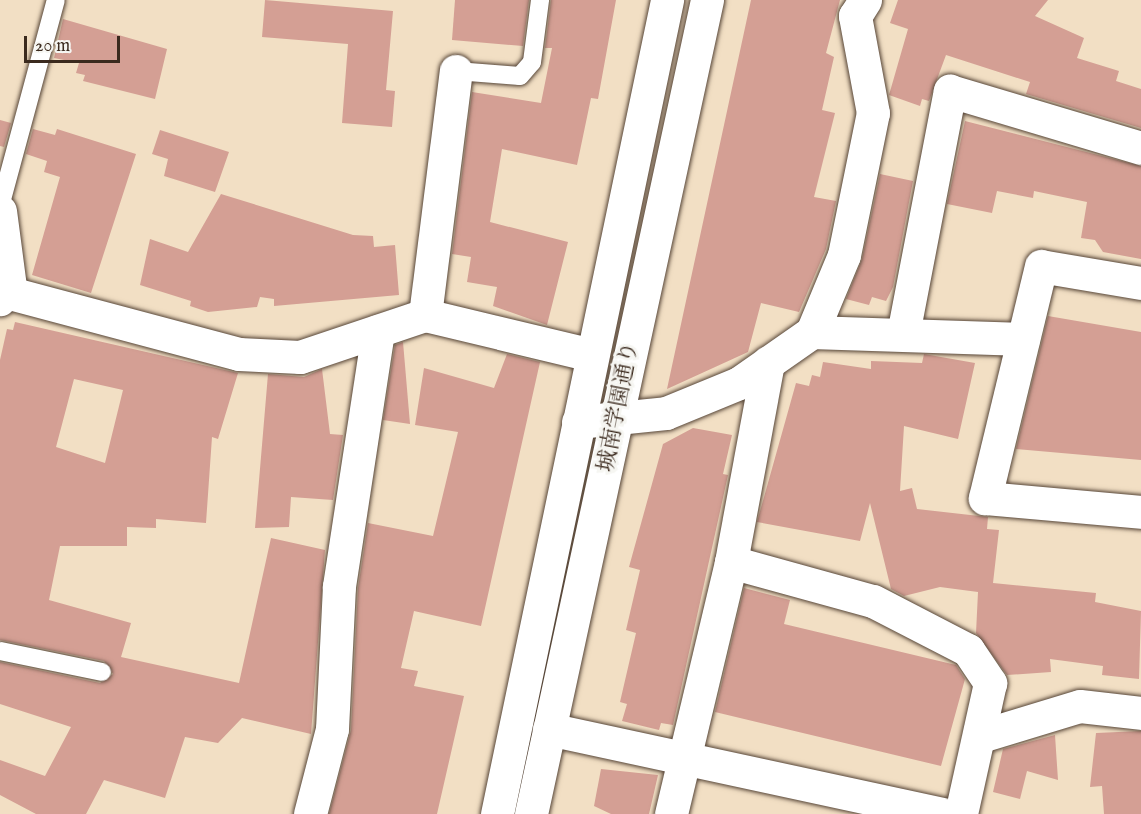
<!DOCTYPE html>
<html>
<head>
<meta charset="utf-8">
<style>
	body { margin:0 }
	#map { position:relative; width:1141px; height:814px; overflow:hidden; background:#f2dfc4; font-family:"IM FELL English","Noto Serif JP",serif }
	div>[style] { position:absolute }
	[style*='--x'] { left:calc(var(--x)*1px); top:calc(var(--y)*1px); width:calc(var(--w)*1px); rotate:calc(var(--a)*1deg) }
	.building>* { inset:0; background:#d49f94 }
	.roads { filter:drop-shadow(0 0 2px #564537) drop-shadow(0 0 2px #564537) }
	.lane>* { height:18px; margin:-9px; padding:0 9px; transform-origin:9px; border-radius:9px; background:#fff }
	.street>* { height:33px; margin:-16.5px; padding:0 16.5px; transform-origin:16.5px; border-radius:16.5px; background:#fff }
	.secondary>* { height:33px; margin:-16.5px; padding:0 16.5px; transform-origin:16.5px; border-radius:16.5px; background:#fff }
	span { translate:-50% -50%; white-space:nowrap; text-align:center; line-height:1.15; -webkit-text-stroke:6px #f6f6f2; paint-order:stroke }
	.street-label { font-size:22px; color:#3b2a1e }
	.scale { position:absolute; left:24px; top:36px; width:96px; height:27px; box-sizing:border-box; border:3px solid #3b2a1e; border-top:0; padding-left:8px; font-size:18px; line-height:21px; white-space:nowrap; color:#3b2a1e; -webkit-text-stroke:4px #f6f6f2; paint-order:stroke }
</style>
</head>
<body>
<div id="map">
	<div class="building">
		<i style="clip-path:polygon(265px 0,393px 11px,386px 90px,395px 91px,392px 127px,342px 123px,348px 44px,262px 37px)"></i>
		<i style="clip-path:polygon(455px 0,529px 0,523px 46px,452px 40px)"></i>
		<i style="clip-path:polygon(551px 0,616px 0,598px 99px,591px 98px,577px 165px,502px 149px,490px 222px,568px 242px,547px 325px,493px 306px,497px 287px,467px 282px,471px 257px,452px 254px,472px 92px,541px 103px,552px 48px,545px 48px)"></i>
		<i style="clip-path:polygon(751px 0,840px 0,826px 53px,834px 57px,822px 110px,835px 113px,814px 197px,836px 201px,826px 249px,799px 312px,761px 303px,748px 352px,667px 389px)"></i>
		<i style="clip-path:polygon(898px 0,1048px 0,1035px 16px,1084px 38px,1077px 58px,1119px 71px,1116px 81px,1141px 89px,1141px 128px,1026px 94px,1030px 82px,946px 55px,929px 101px,922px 99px,920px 106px,889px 95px,908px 29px,890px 23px)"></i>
		<i style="clip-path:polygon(63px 19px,167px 49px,155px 99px,83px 81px,85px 75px,76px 73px,79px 63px,54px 58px)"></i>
		<i style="clip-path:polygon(0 120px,11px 123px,4px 147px,0 146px)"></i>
		<i style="clip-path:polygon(965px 121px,1141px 166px,1141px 259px,1103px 252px,1095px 240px,1081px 238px,1087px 202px,1034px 191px,1033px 198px,997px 191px,992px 213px,947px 204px)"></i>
		<i style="clip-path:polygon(33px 129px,55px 135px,57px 129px,136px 154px,91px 293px,32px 275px,60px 177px,44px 172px,47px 161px,26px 154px)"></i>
		<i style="clip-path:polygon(160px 130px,229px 152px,215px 192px,164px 176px,168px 159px,152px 154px)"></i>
		<i style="clip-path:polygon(880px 174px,913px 181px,893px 287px,886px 301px,872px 297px,869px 305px,846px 299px,862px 259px)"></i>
		<i style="clip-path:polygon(221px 194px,353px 235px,373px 236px,374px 247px,395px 245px,399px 295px,274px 306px,274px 299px,260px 297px,257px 307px,208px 312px,190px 306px,191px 301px,140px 285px,150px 239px,188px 252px)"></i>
		<i style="clip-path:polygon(1048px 316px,1141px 332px,1141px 460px,1016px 449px)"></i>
		<i style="clip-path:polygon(evenodd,15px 322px,238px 373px,218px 439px,212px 437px,206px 523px,156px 519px,156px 528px,127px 527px,127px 546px,60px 546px,49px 600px,131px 623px,121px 657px,239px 683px,271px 538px,325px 550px,311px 734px,242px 718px,218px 743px,185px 737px,165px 798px,104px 780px,86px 814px,36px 814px,0 795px,0 760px,45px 776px,71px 727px,0 704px,0 662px,100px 683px,113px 674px,104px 661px,0 640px,0 360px,7px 329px,13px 330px,15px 322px,74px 379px,123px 390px,105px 463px,56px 447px,74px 379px)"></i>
		<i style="clip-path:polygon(403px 342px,410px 424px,383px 420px,395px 345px)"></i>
		<i style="clip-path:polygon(507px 354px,540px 362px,481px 626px,414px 611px,401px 668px,418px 671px,414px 686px,464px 696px,437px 814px,329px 814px,351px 730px,358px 588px,368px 523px,433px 536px,458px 432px,415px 425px,424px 368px,494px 388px)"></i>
		<i style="clip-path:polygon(924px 354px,975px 363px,958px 439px,904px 426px,900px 491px,912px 488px,917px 509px,988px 517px,987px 529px,999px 530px,993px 583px,1096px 593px,1095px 602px,1141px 611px,1139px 679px,1102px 675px,1103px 666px,1050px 659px,1051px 672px,1007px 675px,976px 633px,978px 592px,940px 587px,904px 596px,891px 589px,870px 503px,860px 541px,757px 522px,796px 383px,809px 386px,812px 375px,820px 377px,823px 362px,871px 369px,871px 361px,922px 363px)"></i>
		<i style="clip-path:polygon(322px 369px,330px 434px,343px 435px,333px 500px,291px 497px,289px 527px,255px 528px,268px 374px,304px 377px)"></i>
		<i style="clip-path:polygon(693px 428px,732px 435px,723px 474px,728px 475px,673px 725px,661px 723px,659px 730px,622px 721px,627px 704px,620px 702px,636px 633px,626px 630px,640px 570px,629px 567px,663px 444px)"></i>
		<i style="clip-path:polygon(744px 588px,790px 600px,784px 624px,956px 665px,965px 679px,941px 766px,715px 712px)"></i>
		<i style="clip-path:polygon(1141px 731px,1141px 814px,1104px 814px,1102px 786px,1090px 787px,1096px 733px)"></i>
		<i style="clip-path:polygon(1055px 735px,1058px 780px,1027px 771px,1020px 799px,993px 792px,1003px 749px)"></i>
		<i style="clip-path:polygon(601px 769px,658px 775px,649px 814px,611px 814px,594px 806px)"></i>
	</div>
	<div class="roads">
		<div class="lane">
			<i style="--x:456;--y:71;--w:64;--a:4.5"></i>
			<i style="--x:520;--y:76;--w:18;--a:-49"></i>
			<i style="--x:532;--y:62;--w:63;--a:-82.6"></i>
			<i style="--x:0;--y:207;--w:214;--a:-74.9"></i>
			<i style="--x:0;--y:651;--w:104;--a:11.6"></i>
		</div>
		<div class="street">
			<i style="--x:0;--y:211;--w:77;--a:82.5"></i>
			<i style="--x:10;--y:287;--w:16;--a:130"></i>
			<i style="--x:1141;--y:283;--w:101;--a:-170.4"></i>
			<i style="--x:1041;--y:266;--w:239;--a:103.6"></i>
			<i style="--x:985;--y:498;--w:157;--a:5.1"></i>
			<i style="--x:6;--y:292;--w:241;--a:14.9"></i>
			<i style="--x:239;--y:354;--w:61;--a:2.8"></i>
			<i style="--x:300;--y:357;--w:132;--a:-18.6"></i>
			<i style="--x:425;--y:315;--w:172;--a:13.5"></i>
			<i style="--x:425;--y:315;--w:246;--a:-82.8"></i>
			<i style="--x:812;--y:332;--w:83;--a:-67.4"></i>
			<i style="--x:844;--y:255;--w:145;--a:-78.5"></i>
			<i style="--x:873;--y:113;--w:99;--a:-100.5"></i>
			<i style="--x:855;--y:16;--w:19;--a:-58"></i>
			<i style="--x:903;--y:334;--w:248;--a:-79.1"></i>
			<i style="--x:950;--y:91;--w:199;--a:16.6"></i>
			<i style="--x:578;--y:422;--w:88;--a:-5.8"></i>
			<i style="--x:666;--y:413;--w:79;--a:-22.3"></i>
			<i style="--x:739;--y:383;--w:89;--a:-34.9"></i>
			<i style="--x:812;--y:332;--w:211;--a:1.9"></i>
			<i style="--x:731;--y:562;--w:147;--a:15.4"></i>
			<i style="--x:873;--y:601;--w:107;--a:27.3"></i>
			<i style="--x:968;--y:650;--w:40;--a:56"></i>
			<i style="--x:990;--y:683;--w:134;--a:102.5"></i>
			<i style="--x:549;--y:729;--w:401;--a:12.2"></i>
			<i style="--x:981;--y:736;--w:103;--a:-16.9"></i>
			<i style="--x:1080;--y:706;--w:61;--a:6.5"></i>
			<i style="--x:310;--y:814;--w:88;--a:-75.5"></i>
			<i style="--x:332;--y:729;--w:143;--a:-87.2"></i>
			<i style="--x:339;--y:586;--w:258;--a:-81.3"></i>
			<i style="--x:671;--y:814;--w:259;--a:-76.6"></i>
			<i style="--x:731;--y:562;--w:203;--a:-79.5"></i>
		</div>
		<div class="secondary">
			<i style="--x:497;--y:814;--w:832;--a:-78.2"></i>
			<i style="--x:531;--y:814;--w:833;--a:-77.8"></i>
		</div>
	</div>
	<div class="street-label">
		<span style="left:619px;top:407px;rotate:-79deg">城南学園通り</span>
	</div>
	<div class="scale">20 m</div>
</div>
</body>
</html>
